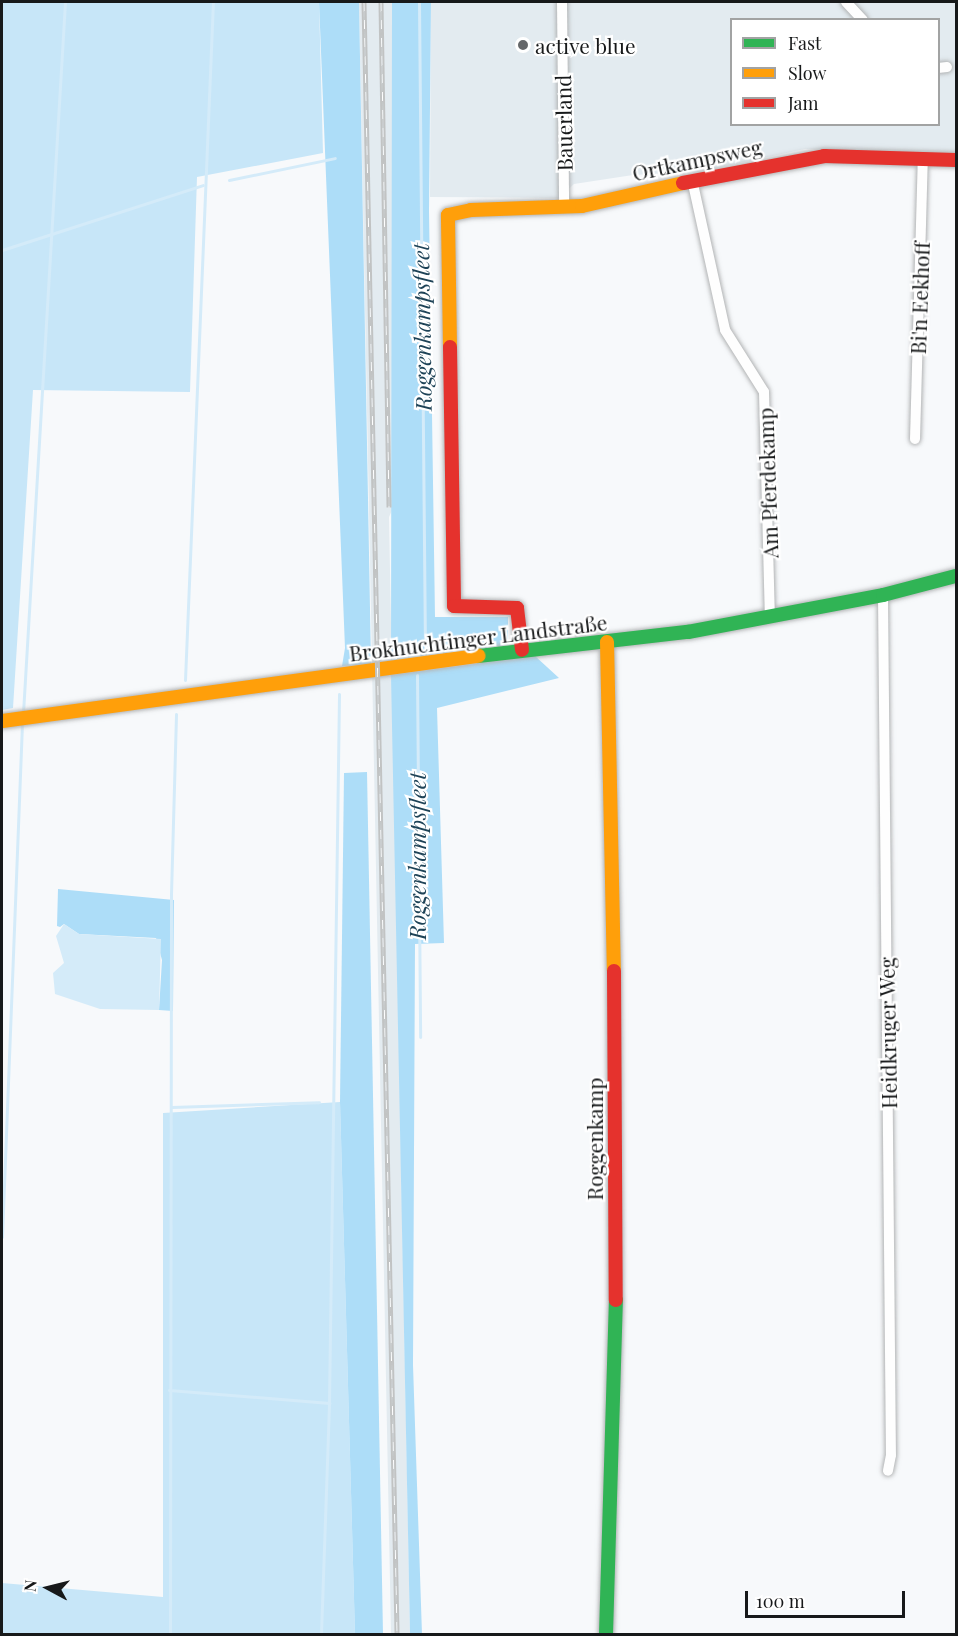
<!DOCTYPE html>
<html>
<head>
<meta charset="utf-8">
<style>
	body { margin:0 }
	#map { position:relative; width:958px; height:1636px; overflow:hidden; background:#f7f9fb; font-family:"Playfair Display",serif }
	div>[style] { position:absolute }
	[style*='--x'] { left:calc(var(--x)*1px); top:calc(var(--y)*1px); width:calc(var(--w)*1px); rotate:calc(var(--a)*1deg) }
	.built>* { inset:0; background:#e3ebf0 }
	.green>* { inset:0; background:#c7e6f8 }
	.forest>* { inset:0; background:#adddf8 }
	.water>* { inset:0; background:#d4ebf9 }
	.stream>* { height:3px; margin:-1.5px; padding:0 1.5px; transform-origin:1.5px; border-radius:1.5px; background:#d4ebf9 }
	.roads { filter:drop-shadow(0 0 2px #b2b4b5) drop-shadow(0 0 2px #b2b4b5) }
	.street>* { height:10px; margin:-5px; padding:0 5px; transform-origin:5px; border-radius:5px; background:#fefefe }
	.fast>* { height:14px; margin:-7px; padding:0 7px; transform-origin:7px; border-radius:7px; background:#30b455 }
	.slow>* { height:14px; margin:-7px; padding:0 7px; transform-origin:7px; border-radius:7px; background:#ff9f0a }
	.jam>* { height:14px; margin:-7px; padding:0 7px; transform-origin:7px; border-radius:7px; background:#e5322d }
	.rail>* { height:5px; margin-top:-2.5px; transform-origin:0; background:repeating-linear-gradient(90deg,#fff 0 9px,#c1c3c3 0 18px); box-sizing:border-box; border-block:2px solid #c1c3c3 }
	.dots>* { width:16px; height:16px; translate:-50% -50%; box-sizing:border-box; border:3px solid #fff; border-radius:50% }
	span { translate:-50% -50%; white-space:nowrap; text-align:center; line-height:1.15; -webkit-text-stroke:4.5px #fff; paint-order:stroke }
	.poi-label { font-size:21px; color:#17191a }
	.left { translate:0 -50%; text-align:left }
	.street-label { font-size:21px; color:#17191a }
	.water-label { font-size:22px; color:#1e4357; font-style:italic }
	.frame { position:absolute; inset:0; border:3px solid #17191a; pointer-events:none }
	.legend { position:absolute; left:730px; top:18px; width:210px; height:108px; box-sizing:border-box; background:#fff; border:2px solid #a2a3a3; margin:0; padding:8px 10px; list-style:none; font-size:18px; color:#17191a }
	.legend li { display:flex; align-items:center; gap:12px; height:30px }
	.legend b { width:30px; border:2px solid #a2a3a3 }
	.north { position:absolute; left:18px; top:1558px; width:60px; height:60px; -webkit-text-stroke:4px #fff; paint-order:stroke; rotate:277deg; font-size:16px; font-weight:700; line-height:24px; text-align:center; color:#17191a }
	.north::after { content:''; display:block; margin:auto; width:21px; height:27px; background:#17191a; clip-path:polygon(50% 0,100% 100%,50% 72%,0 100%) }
	.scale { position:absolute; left:745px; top:1591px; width:160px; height:27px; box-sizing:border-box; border:3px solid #17191a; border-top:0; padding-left:8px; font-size:18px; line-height:21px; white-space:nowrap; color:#17191a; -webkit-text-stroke:4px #fff; paint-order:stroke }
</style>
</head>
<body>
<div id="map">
	<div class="built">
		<i style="clip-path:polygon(359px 2px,392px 2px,393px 508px,389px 517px,410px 1634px,391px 1634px)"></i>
		<i style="clip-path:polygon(evenodd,431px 2px,956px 2px,956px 152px,805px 149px,697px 172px,633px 175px,574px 184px,559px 198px,430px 197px,431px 2px,732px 20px,938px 20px,938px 124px,732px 124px,732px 20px)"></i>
	</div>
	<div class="green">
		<i style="clip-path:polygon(2px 2px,319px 2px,323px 153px,197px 177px,190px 392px,33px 390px,13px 708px,2px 710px)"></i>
		<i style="clip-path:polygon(340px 1102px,355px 1634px,2px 1634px,2px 1583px,163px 1597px,163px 1113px)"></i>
	</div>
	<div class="forest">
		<i style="clip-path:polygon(319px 2px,359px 2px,371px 664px,342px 666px,345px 648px)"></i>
		<i style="clip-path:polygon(392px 2px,431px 2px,429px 211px,435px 617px,508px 617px,508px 645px,391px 660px)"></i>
		<i style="clip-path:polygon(535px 656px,559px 678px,437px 708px,444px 943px,415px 944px,413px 1365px,422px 1634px,410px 1634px,391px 675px)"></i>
		<i style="clip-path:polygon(367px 772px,383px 1634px,355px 1634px,340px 1102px,344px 773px)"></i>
		<i style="clip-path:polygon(58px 889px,174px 900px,173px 1011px,159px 1010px,162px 960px,156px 938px,79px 934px,64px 924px,60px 927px,57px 926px)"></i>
	</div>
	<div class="water">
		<i style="clip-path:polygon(64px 924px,79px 934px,161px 939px,159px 1010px,100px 1009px,55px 994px,53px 973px,64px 963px,56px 936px)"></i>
	</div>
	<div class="stream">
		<i style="--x:419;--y:2;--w:650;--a:89.47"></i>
		<i style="--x:229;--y:180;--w:108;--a:-11.7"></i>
		<i style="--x:2;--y:250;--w:211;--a:-17.9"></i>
		<i style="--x:417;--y:675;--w:362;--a:89.5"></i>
		<i style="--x:185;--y:680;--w:679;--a:-87.64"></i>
		<i style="--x:23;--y:713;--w:712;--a:-86.62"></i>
		<i style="--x:172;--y:1107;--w:147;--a:-1.9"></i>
		<i style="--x:2;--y:1237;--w:514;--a:-87.77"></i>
		<i style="--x:169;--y:1390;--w:161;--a:4.6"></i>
		<i style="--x:170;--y:1634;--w:740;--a:-89.92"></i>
		<i style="--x:171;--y:894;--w:180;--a:-88.4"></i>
		<i style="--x:321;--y:1634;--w:231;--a:-88"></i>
		<i style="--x:329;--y:1403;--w:709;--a:-89.19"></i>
	</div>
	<div class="roads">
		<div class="street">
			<i style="--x:562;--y:2;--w:206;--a:89.4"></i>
			<i style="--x:846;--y:2;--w:25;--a:47"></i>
			<i style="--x:938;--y:68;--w:9;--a:-6"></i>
			<i style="--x:693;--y:184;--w:149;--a:77.6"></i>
			<i style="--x:725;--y:330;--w:73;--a:57.8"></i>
			<i style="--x:764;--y:392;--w:225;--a:88.5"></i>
			<i style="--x:915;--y:439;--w:281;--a:-88.4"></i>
			<i style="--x:883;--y:595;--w:860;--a:89.47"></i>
			<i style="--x:891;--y:1455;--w:16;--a:101"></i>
		</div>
		<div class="fast">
			<i style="--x:479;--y:656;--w:210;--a:-6.6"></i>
			<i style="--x:688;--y:632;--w:198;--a:-10.7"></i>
			<i style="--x:883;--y:595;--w:75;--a:-14.6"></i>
			<i style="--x:606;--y:1634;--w:334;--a:-88.3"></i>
		</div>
		<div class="slow">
			<i style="--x:450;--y:347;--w:132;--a:-90.9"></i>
			<i style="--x:448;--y:215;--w:24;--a:-12"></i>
			<i style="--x:471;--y:210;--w:111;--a:-2.1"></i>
			<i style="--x:582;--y:206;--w:104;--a:-12.8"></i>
			<i style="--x:607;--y:642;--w:329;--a:88.8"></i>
			<i style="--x:2;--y:721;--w:481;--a:-7.8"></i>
		</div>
		<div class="jam">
			<i style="--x:683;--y:183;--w:144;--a:-10.8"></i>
			<i style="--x:824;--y:156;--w:132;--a:1.7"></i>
			<i style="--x:450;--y:347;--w:259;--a:89.1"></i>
			<i style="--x:454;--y:606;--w:63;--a:1.8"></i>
			<i style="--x:517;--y:608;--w:42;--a:83.2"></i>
			<i style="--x:614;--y:971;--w:329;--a:89.7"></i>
		</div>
	</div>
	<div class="rail">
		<i style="--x:364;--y:2;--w:1632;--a:88.84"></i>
		<i style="--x:381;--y:2;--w:505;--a:89.09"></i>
	</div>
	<div class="dots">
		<i style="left:523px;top:45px;background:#656769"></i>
	</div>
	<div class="poi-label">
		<span class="left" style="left:535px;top:45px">active blue</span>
	</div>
	<div class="street-label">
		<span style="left:563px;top:123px;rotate:-91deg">Bauerland</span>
		<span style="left:697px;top:159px;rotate:-12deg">Ortkampsweg</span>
		<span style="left:919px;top:298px;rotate:-88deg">Bi'n Eekhoff</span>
		<span style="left:767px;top:483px;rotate:-92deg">Am Pferdekamp</span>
		<span style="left:478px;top:637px;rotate:-7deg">Brokhuchtinger Landstraße</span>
		<span style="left:887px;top:1033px;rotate:-91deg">Heidkruger Weg</span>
		<span style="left:594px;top:1139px;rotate:-90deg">Roggenkamp</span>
	</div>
	<div class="water-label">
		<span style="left:422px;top:327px;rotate:-91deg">Roggenkampsfleet</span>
		<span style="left:418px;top:856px;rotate:-90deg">Roggenkampsfleet</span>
	</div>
	<div class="frame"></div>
	<ul class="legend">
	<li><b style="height:8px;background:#30b455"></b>Fast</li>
	<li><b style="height:8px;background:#ff9f0a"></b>Slow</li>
	<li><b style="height:8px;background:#e5322d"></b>Jam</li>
	</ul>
	<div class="north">N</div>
	<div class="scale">100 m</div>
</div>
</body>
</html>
